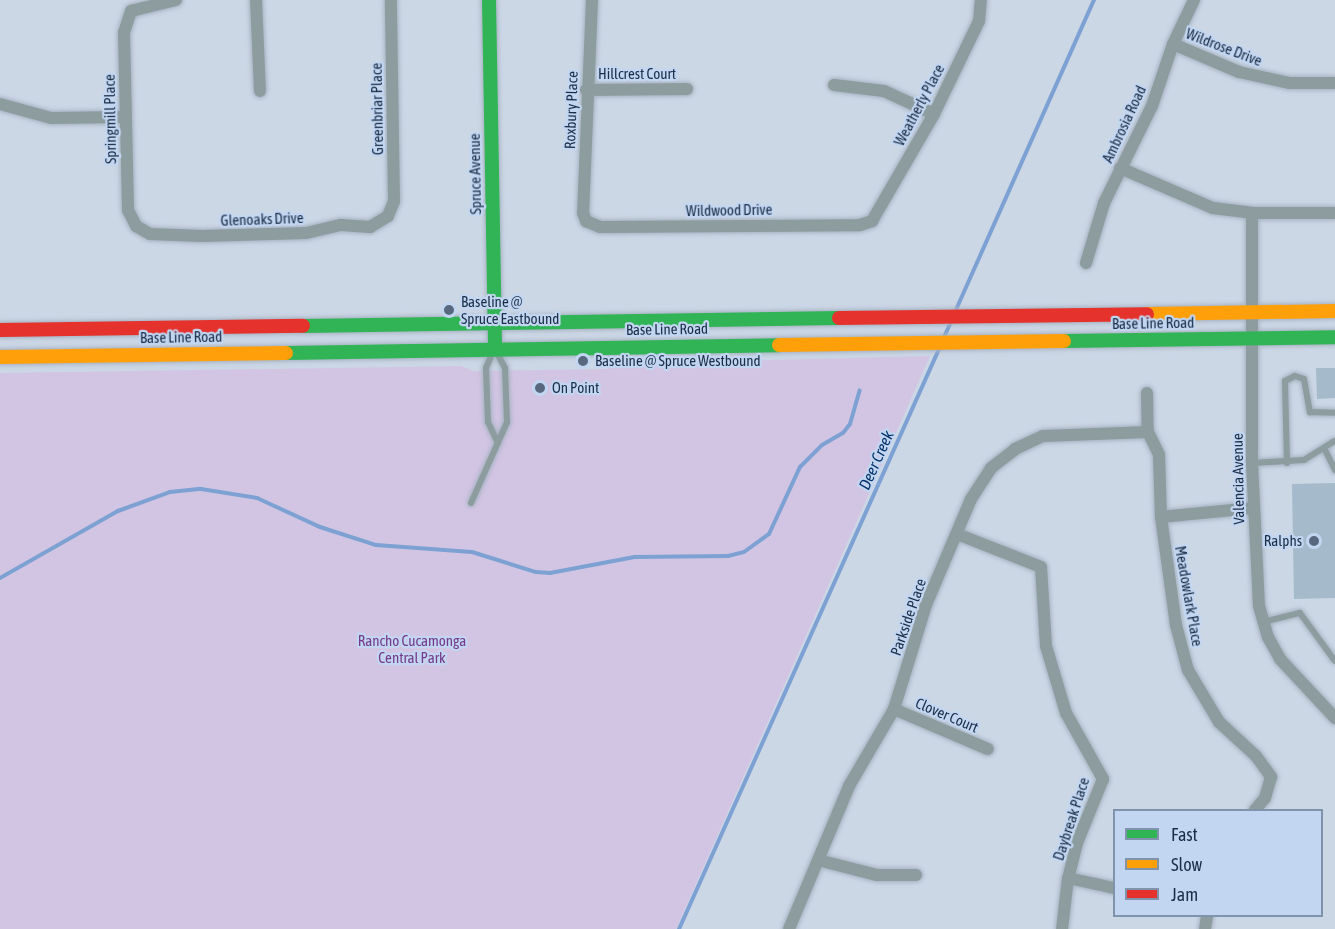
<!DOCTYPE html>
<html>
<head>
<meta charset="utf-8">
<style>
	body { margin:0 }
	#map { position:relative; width:1335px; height:929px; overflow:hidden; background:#ccd7e6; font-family:"Asap Condensed",sans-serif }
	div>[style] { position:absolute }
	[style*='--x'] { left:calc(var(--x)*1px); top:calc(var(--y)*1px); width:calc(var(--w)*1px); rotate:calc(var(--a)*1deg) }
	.green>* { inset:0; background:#d2c5e4 }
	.stream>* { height:4px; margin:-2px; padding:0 2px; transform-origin:2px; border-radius:2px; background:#7da1d2 }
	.building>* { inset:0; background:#a5baca }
	.roads { filter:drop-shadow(0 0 2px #a7b3c2) drop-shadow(0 0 2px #a7b3c2) }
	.lane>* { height:6px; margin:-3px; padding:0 3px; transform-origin:3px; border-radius:3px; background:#8d9c9f }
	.street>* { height:12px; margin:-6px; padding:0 6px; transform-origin:6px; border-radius:6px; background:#8d9c9f }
	.fast>* { height:14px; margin:-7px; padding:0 7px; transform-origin:7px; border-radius:7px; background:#30b455 }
	.slow>* { height:14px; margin:-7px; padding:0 7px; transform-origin:7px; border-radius:7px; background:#ff9f0a }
	.jam>* { height:14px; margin:-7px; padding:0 7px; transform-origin:7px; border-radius:7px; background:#e5322d }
	.dots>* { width:16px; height:16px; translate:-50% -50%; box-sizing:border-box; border:3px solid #c2d6f1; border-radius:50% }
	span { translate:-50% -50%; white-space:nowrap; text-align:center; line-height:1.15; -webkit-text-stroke:4.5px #c2d6f1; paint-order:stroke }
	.street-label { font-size:15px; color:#1a2e48 }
	.poi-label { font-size:15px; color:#1a2e48 }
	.left { translate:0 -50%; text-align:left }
	.right { translate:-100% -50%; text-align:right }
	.park-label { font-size:15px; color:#753a8b }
	.water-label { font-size:16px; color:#003069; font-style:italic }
	.legend { position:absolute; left:1113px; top:809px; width:210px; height:108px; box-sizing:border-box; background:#c2d6f1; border:2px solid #7f93ad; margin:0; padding:8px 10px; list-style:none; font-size:18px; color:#1a2e48 }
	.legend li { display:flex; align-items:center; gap:12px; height:30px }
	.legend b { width:30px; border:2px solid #7f93ad }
</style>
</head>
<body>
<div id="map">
	<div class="green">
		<i style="clip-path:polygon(930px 356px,676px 929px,0 929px,0 373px,461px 366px,473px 371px,605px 369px,647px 363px)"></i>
	</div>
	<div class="stream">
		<i style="--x:955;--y:312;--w:342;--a:-66"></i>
		<i style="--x:944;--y:337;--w:17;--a:-65"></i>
		<i style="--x:0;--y:578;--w:136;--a:-29.6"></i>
		<i style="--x:118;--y:511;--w:55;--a:-20.1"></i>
		<i style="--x:170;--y:492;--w:31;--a:-6"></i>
		<i style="--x:201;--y:489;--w:57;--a:9.1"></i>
		<i style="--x:257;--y:498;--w:69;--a:24.7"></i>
		<i style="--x:320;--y:527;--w:59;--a:17.8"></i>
		<i style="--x:376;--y:545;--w:96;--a:4.2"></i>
		<i style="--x:472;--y:552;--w:67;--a:17.4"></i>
		<i style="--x:536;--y:572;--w:14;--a:4"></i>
		<i style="--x:550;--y:573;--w:86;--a:-10.7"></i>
		<i style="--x:635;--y:557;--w:93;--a:-0.6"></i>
		<i style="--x:728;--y:556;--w:16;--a:-14"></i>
		<i style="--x:744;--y:552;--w:31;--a:-36"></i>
		<i style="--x:769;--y:534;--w:74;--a:-65.2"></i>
		<i style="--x:800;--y:467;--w:31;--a:-45"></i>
		<i style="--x:822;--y:445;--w:24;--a:-30"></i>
		<i style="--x:843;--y:433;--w:11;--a:-52"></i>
		<i style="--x:850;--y:424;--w:35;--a:-74"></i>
		<i style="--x:679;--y:929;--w:636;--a:-65.85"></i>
	</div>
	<div class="building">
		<i style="clip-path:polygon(1316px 368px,1335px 368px,1335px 398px,1317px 399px)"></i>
		<i style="clip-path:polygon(1335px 483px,1335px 598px,1294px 599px,1292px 484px)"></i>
	</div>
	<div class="roads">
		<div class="lane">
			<i style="--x:493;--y:352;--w:17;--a:114"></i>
			<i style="--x:486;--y:368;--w:54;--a:87.9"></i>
			<i style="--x:488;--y:422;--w:23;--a:65"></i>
			<i style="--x:1324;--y:448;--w:25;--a:63"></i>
			<i style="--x:1252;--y:463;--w:52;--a:-3.3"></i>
			<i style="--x:1304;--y:460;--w:36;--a:-32"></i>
			<i style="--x:1287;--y:463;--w:82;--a:-91.4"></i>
			<i style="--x:1285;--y:381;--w:11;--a:-27"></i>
			<i style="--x:1295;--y:376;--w:9;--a:18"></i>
			<i style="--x:1304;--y:379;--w:34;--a:80"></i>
			<i style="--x:1310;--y:412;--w:25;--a:2"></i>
			<i style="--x:471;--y:503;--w:89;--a:-66"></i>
			<i style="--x:507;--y:422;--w:54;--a:-92.1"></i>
			<i style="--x:505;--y:368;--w:19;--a:-118"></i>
			<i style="--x:1263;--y:622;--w:38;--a:-14"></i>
			<i style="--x:1300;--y:613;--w:59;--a:53.9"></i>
		</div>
		<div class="street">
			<i style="--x:176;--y:0;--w:46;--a:166.3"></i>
			<i style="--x:131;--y:11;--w:23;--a:108"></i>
			<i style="--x:124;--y:33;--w:177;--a:88.7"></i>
			<i style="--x:128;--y:210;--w:18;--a:63"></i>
			<i style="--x:136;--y:226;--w:16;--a:30"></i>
			<i style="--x:150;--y:234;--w:52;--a:2.2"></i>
			<i style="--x:202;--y:236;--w:104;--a:-1.7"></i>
			<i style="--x:306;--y:233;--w:36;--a:-13"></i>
			<i style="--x:341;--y:225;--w:29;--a:4"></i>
			<i style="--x:370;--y:227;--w:21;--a:-31"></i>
			<i style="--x:388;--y:216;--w:16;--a:-68"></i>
			<i style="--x:394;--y:201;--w:201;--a:-90.9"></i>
			<i style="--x:256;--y:0;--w:91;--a:87.5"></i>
			<i style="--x:592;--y:0;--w:213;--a:92.4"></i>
			<i style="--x:583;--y:213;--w:9;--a:69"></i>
			<i style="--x:586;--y:221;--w:15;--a:23"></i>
			<i style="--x:600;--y:227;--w:260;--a:-0.4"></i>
			<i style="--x:860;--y:225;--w:13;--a:-18"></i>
			<i style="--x:872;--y:221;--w:124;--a:-59.9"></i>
			<i style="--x:934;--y:114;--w:103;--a:-64.2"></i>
			<i style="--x:979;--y:21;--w:21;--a:-85"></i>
			<i style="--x:1173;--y:44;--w:72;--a:23"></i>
			<i style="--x:1239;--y:72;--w:51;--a:12.4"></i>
			<i style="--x:1289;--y:83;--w:46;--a:0"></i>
			<i style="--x:834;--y:85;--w:50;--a:6.8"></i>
			<i style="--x:884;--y:91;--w:55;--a:24.7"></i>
			<i style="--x:586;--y:90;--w:101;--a:-0.6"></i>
			<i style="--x:0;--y:104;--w:53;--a:15.4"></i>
			<i style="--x:51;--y:118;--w:73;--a:-0.8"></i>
			<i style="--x:1120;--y:168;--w:101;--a:23.3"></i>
			<i style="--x:1213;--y:208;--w:39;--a:7"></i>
			<i style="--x:1252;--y:213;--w:83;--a:0"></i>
			<i style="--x:1252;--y:213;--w:250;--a:90"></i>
			<i style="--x:1252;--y:463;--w:143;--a:87.2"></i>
			<i style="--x:1259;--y:606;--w:32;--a:74"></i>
			<i style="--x:1268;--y:637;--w:25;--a:61"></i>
			<i style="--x:1280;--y:659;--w:81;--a:47"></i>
			<i style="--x:1086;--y:263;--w:63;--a:-73.3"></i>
			<i style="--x:1104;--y:203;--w:108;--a:-63.7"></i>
			<i style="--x:1152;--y:106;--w:65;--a:-71.3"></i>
			<i style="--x:1173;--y:44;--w:49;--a:-64.5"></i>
			<i style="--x:1147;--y:393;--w:39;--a:89"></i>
			<i style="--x:1148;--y:432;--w:25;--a:64"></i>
			<i style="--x:1159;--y:455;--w:62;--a:88.2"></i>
			<i style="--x:1161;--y:517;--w:109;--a:82.1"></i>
			<i style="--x:1176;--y:625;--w:47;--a:75.1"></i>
			<i style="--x:1188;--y:670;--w:61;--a:59.2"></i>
			<i style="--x:1219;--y:722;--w:50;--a:42.6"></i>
			<i style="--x:1256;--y:756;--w:26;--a:54"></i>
			<i style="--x:1271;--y:777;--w:22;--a:106"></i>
			<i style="--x:1265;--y:798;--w:16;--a:130"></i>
			<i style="--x:1161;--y:517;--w:92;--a:-5.6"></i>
			<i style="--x:957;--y:534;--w:90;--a:21.4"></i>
			<i style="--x:1041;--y:567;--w:79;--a:86.4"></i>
			<i style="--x:1046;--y:646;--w:70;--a:73.4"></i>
			<i style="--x:1066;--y:713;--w:76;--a:60.7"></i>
			<i style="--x:1103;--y:779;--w:69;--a:112.1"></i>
			<i style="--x:1077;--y:843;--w:36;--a:104"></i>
			<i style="--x:1068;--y:878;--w:51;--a:96.7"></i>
			<i style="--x:894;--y:709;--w:102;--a:23.1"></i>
			<i style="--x:818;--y:860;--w:61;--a:14.3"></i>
			<i style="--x:877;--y:875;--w:39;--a:0"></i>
			<i style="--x:1068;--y:878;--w:47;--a:12.3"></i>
			<i style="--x:789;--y:929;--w:155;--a:-67.2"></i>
			<i style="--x:849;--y:786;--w:89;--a:-59.7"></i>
			<i style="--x:894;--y:709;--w:109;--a:-72.9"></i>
			<i style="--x:926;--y:605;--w:115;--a:-67"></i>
			<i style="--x:971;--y:499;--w:37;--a:-57"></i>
			<i style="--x:991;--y:468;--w:31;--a:-38"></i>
			<i style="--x:1015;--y:449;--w:31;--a:-25"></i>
			<i style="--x:1043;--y:436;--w:105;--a:-2.2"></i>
			<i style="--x:1205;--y:929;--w:13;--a:-81"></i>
		</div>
		<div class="fast">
			<i style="--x:489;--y:0;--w:348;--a:89"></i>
			<i style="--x:303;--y:326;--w:536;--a:-0.86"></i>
			<i style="--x:1064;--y:341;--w:271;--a:-0.8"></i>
			<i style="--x:286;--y:353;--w:493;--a:-0.9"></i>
		</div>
		<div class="slow">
			<i style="--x:1147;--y:314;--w:188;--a:-0.9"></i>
			<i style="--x:779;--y:345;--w:285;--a:-0.8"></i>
			<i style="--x:0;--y:357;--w:286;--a:-0.8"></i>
		</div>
		<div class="jam">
			<i style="--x:839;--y:318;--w:308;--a:-0.7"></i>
			<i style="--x:0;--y:330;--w:303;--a:-0.8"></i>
		</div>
	</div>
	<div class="dots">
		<i style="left:449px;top:310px;background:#58697f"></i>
		<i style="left:583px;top:361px;background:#58697f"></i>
		<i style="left:540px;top:388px;background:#58697f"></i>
		<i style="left:1314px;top:541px;background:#58697f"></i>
	</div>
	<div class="street-label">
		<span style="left:1224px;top:47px;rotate:21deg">Wildrose Drive</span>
		<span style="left:637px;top:74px">Hillcrest Court</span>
		<span style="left:919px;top:105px;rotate:-62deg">Weatherly Place</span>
		<span style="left:377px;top:109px;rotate:-91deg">Greenbriar Place</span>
		<span style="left:571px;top:110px;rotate:-88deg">Roxbury Place</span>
		<span style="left:110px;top:119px;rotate:-91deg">Springmill Place</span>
		<span style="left:1124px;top:124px;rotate:-65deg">Ambrosia Road</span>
		<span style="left:475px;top:174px;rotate:-91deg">Spruce Avenue</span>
		<span style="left:729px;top:210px;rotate:-1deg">Wildwood Drive</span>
		<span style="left:262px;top:219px;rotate:-2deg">Glenoaks Drive</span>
		<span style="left:1153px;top:323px;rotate:-1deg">Base Line Road</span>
		<span style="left:667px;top:329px;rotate:-1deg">Base Line Road</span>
		<span style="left:181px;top:337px;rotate:-1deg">Base Line Road</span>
		<span style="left:1238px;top:479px;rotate:-91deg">Valencia Avenue</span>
		<span style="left:1189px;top:596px;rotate:80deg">Meadowlark Place</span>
		<span style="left:908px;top:617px;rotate:-71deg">Parkside Place</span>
		<span style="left:947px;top:715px;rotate:23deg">Clover Court</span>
		<span style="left:1071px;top:819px;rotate:-72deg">Daybreak Place</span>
	</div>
	<div class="poi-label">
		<span class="left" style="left:461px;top:310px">Baseline @<br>Spruce Eastbound</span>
		<span class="left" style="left:595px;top:361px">Baseline @ Spruce Westbound</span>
		<span class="left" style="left:552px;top:388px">On Point</span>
		<span class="right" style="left:1302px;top:541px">Ralphs</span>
	</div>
	<div class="park-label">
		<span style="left:412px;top:649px">Rancho Cucamonga<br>Central Park</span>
	</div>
	<div class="water-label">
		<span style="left:876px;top:460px;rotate:-66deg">Deer Creek</span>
	</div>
	<ul class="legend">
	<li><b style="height:8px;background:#30b455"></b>Fast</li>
	<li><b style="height:8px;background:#ff9f0a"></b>Slow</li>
	<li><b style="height:8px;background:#e5322d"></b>Jam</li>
	</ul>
</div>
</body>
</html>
